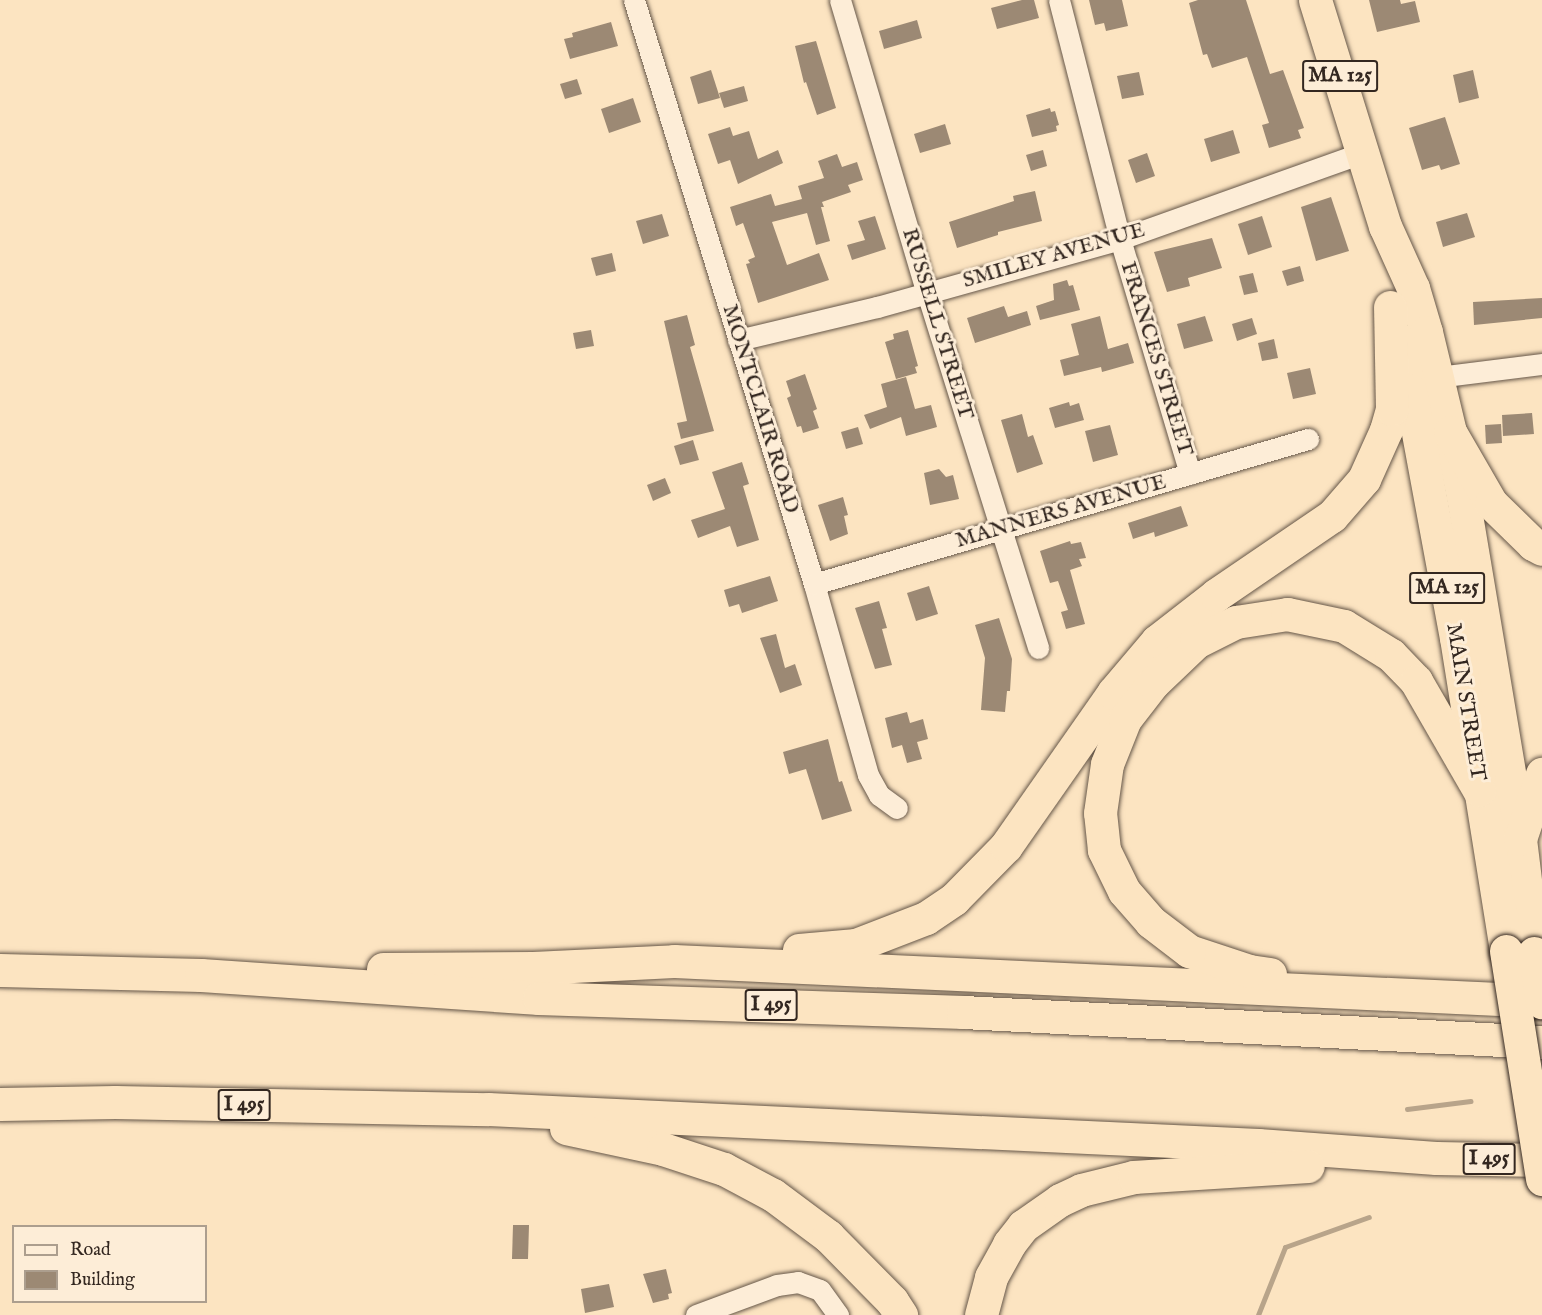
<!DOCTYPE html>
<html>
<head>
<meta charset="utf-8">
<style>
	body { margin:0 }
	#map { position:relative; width:1542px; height:1315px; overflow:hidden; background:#fce4c1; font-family:"IM FELL English",serif }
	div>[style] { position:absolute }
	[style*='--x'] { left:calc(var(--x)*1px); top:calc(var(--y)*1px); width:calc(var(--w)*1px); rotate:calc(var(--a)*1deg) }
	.stream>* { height:5px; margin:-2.5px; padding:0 2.5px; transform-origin:2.5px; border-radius:2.5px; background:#b8a48a }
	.building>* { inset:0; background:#9c8974 }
	.roads { filter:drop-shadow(0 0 2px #655648) drop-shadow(0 0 2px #655648) }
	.minor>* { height:21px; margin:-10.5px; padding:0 10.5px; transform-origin:10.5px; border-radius:10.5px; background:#fdedd7 }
	.trunk>* { height:33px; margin:-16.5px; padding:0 16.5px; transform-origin:16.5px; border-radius:16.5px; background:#fce4c1 }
	.motorway>* { height:33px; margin:-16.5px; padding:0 16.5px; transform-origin:16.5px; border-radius:16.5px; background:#fce4c1 }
	.bridges { filter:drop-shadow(0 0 2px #332720) drop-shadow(0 0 2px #332720) }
	.trunk-bridge>* { height:33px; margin:-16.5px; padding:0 16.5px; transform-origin:16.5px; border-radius:16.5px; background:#fce4c1 }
	span { translate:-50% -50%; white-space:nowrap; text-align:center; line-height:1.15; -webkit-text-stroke:6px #fdedd7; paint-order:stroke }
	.shield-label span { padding:2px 4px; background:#fdedd7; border:2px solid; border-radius:4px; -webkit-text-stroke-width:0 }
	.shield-label { font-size:21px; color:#332720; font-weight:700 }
	.street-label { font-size:22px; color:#332720 }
	.legend { position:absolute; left:12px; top:1225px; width:195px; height:78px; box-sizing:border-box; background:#fdedd7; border:2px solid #ac9e8e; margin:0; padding:8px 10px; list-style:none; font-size:18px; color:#332720 }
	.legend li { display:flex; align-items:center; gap:12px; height:30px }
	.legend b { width:30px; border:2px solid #ac9e8e }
</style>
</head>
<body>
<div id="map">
	<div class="stream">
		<i style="--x:1407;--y:1109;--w:64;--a:-7.1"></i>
		<i style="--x:1258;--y:1315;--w:73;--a:-68.3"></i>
		<i style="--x:1285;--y:1247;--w:89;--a:-19.7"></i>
	</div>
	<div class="building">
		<i style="clip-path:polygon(1022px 0,1034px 0,1039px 18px,997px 29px,991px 8px)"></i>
		<i style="clip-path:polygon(1089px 0,1122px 0,1128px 26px,1106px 31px,1104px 23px,1095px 25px)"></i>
		<i style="clip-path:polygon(1198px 0,1246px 0,1270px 74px,1283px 70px,1304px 128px,1298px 130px,1301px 138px,1269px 148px,1262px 125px,1269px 123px,1247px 57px,1212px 68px,1207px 54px,1203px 55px,1189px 3px)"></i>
		<i style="clip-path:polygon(1369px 0,1400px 0,1401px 4px,1415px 1px,1420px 22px,1377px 32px)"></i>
		<i style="clip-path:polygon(917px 20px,922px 38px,884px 49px,879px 31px)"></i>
		<i style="clip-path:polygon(611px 22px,618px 46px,570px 59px,564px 39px,573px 37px,572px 33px)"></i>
		<i style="clip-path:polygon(816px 41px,836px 108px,817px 115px,806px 82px,804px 83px,795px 46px)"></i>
		<i style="clip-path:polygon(711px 70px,720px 98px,698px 104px,690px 77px)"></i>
		<i style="clip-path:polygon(1473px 70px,1479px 98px,1459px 103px,1453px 75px)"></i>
		<i style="clip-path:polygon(1139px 72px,1144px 95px,1122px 99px,1117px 76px)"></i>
		<i style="clip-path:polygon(577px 79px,582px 94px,565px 99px,560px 84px)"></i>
		<i style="clip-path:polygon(744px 86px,748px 101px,724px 108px,719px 93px)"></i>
		<i style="clip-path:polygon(633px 98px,641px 122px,609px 133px,601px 109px)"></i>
		<i style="clip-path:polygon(1050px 108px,1051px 112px,1055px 111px,1059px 125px,1056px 126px,1057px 131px,1032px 137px,1026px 115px)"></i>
		<i style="clip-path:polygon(1445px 117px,1460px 164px,1441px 170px,1439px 165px,1422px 170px,1409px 128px)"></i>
		<i style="clip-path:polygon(945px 124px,951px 144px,920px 153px,914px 134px)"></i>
		<i style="clip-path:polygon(730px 127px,733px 136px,749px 131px,758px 159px,778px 150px,783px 163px,738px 184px,730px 160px,718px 164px,708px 134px)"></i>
		<i style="clip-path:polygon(1233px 130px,1240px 153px,1211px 162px,1204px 139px)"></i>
		<i style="clip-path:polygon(1043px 150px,1047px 166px,1031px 171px,1026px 155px)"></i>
		<i style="clip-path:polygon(1147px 153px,1155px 176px,1136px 183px,1128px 160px)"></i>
		<i style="clip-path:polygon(837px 154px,842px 167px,857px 162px,863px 180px,848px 185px,851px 192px,822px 202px,824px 207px,821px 207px,830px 241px,816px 245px,807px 213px,772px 222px,787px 265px,819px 253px,829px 280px,758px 303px,746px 264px,750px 263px,748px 260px,755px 257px,743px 223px,736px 226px,730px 207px,771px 194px,775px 206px,802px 199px,798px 186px,824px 178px,818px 161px)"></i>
		<i style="clip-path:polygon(1035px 191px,1042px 221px,998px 232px,998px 235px,957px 248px,949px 222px,1014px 201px,1013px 196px)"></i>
		<i style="clip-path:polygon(1331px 197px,1349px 251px,1316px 261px,1301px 207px)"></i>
		<i style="clip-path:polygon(1467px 213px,1475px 237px,1443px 247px,1436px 222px)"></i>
		<i style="clip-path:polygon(662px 214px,669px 236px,643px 244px,636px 221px)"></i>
		<i style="clip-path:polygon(875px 216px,886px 249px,852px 260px,847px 245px,865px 240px,858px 221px)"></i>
		<i style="clip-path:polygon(1262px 216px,1272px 247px,1248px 255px,1238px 224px)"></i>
		<i style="clip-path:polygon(1212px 238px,1222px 268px,1188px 278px,1190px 286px,1167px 292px,1154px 252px)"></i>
		<i style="clip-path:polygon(612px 253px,616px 271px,596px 276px,591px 258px)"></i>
		<i style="clip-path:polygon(1300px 266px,1304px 281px,1287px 286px,1282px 271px)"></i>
		<i style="clip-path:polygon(1253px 273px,1258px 292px,1244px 295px,1239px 276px)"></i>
		<i style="clip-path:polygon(1067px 280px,1069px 286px,1073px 285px,1080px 310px,1040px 320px,1036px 306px,1054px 300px,1053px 284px)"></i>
		<i style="clip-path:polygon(1542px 298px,1542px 318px,1474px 325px,1473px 302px)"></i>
		<i style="clip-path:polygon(1004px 306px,1008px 317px,1027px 311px,1031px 325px,975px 343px,967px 318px)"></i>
		<i style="clip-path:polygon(687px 315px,695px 345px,690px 347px,714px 431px,681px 439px,677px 423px,687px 421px,664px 321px)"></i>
		<i style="clip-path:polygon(1100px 316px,1108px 349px,1128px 343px,1134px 363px,1102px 372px,1101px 367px,1064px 376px,1060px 360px,1079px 355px,1071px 324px)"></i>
		<i style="clip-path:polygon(1205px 316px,1213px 341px,1184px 349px,1177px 324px)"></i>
		<i style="clip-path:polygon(1252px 318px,1257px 334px,1237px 341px,1232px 324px)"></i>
		<i style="clip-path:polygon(591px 330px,594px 346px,576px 349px,573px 333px)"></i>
		<i style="clip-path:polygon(908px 330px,918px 366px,915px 367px,917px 373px,896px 379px,885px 342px,894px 339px,893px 334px)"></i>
		<i style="clip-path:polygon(1274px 339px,1278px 358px,1262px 361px,1258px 343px)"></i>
		<i style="clip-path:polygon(1310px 368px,1316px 394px,1293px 399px,1287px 373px)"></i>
		<i style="clip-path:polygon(805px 374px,817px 409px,813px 411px,819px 428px,803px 433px,801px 426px,797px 427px,787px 398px,791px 396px,786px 381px)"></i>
		<i style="clip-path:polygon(906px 377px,915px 409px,931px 405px,937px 427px,906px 436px,901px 417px,870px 429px,864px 415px,887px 407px,881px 384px)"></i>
		<i style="clip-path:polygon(1069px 402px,1070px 406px,1079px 403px,1084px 420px,1055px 428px,1049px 408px)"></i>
		<i style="clip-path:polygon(1532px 413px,1534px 434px,1503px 436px,1502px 415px)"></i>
		<i style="clip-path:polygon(1022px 414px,1028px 437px,1033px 435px,1043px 464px,1017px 473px,1001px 420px)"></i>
		<i style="clip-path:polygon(1501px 424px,1502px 443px,1486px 444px,1485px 425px)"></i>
		<i style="clip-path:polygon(1110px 425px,1118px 455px,1093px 462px,1085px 431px)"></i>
		<i style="clip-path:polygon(858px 427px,863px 444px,846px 449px,841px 432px)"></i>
		<i style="clip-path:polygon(693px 440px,699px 460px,680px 465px,674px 446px)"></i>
		<i style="clip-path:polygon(742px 462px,749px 484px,743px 486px,759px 540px,737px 547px,730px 526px,698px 538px,691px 520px,725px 509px,712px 472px)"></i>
		<i style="clip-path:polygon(939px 469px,946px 477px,953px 475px,959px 499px,930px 505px,924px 473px)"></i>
		<i style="clip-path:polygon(665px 478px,671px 493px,653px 501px,647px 485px)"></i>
		<i style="clip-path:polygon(843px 497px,848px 515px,844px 516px,848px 534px,830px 541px,818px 505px)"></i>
		<i style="clip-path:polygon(1181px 506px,1188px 526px,1155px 537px,1154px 532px,1133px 539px,1128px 523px)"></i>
		<i style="clip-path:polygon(1070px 541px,1071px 544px,1081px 542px,1086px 558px,1079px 559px,1082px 566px,1070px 570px,1085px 624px,1066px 629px,1061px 612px,1068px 610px,1058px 581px,1050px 583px,1040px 551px)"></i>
		<i style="clip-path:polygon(770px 576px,778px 601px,742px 613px,739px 604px,729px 607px,724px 590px)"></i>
		<i style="clip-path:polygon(929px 586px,938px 614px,916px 621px,907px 593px)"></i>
		<i style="clip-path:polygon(879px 601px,887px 628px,882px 629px,892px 665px,875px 669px,855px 608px)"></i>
		<i style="clip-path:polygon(999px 618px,1012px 659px,1010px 691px,1007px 691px,1005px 712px,981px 710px,985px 658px,975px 625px)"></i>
		<i style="clip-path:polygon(776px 634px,785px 668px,795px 664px,802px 685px,780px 693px,760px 638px)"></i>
		<i style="clip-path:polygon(907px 712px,910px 723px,923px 719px,928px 739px,917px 742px,922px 759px,907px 763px,902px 745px,892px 748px,885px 718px)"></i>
		<i style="clip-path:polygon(828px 739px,839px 782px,842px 781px,852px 811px,822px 820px,806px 769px,789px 774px,783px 752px)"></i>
		<i style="clip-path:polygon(513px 1225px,529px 1225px,528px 1259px,512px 1259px)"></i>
		<i style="clip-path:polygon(666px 1269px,672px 1293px,668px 1294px,669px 1299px,653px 1303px,643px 1274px)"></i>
		<i style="clip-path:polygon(609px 1284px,614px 1307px,585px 1313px,581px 1289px)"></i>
	</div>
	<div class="roads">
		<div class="minor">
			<i style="--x:634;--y:0;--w:611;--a:72.87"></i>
			<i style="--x:814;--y:584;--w:198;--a:74.2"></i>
			<i style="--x:868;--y:775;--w:23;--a:61"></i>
			<i style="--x:879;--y:795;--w:22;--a:36"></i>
			<i style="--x:840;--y:0;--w:306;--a:73.5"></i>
			<i style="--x:927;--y:293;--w:372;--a:72.6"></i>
			<i style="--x:1059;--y:0;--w:247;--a:75.7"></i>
			<i style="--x:1120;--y:239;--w:245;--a:73.4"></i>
			<i style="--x:738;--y:340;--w:143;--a:-13.4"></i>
			<i style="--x:877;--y:307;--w:252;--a:-15.6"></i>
			<i style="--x:1120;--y:239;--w:259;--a:-19.6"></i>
			<i style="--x:1437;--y:377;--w:106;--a:-7.1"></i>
			<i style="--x:814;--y:584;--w:515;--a:-16.36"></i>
			<i style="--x:696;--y:1315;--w:86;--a:-20.3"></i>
			<i style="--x:777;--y:1285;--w:21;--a:-8"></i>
			<i style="--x:798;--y:1282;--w:23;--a:20"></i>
			<i style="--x:820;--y:1290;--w:31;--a:54"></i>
		</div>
		<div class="trunk">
			<i style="--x:1315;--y:0;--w:237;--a:72.8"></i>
			<i style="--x:1385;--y:226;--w:68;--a:65.7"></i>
			<i style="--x:1413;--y:288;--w:46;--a:73.5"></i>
			<i style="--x:1426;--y:332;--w:103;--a:76.5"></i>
			<i style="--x:1450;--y:432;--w:66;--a:78.7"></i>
			<i style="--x:1463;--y:497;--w:347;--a:80.5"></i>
			<i style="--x:1520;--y:839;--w:115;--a:83"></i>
			<i style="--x:1397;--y:338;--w:54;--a:76"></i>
			<i style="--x:1410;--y:390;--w:252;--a:79.5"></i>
			<i style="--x:1456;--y:638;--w:317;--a:80.9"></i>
		</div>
		<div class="motorway">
			<i style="--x:1450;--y:432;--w:82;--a:60"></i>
			<i style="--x:1491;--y:503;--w:59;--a:44.3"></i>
			<i style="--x:1533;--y:544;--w:10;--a:29"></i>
			<i style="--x:1520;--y:839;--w:69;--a:-71.3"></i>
			<i style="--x:799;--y:950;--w:57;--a:-5"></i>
			<i style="--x:856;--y:945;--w:75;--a:-21.1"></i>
			<i style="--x:926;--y:918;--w:34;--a:-34"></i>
			<i style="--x:954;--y:899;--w:74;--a:-45.5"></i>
			<i style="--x:1006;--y:846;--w:187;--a:-55"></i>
			<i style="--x:1113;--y:693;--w:68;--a:-49.8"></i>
			<i style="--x:1157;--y:641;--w:75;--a:-37.9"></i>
			<i style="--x:1216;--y:595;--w:140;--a:-34.3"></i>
			<i style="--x:1332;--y:516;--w:49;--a:-49.1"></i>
			<i style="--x:1364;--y:479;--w:54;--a:-65.8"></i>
			<i style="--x:1386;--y:430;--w:22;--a:-74"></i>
			<i style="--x:1392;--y:409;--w:102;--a:-91.1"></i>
			<i style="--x:383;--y:969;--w:150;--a:-0.4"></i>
			<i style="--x:533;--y:968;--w:141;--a:-2.8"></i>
			<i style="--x:674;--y:961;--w:869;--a:2.64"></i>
			<i style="--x:0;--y:970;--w:201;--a:1.4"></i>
			<i style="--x:201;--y:975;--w:339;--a:3.9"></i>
			<i style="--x:539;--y:998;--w:424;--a:1.9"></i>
			<i style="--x:963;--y:1012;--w:580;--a:2.97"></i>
			<i style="--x:1270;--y:974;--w:21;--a:-172"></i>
			<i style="--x:1249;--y:971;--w:63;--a:-161.6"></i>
			<i style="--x:1189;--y:951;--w:48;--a:-142.7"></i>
			<i style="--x:1151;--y:922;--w:41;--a:-131.1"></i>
			<i style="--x:1124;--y:891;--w:46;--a:-116"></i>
			<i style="--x:1104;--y:850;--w:37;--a:-96"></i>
			<i style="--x:1100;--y:813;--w:49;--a:-81.9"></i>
			<i style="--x:1107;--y:764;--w:48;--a:-68.2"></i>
			<i style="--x:1125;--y:719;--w:46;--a:-52.1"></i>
			<i style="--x:1153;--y:683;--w:59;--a:-43.6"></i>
			<i style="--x:1196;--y:642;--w:45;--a:-26.6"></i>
			<i style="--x:1236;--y:622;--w:52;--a:-8.9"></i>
			<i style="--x:1287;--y:614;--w:58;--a:11.9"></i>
			<i style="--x:1344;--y:626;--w:55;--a:31.7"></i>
			<i style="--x:1391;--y:655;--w:36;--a:46"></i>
			<i style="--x:1416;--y:681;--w:126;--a:60"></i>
			<i style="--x:0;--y:1104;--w:115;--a:-1"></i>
			<i style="--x:115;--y:1102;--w:373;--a:1.1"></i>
			<i style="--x:488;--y:1109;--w:771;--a:2.68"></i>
			<i style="--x:1258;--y:1145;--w:178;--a:4.2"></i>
			<i style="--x:1436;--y:1158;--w:106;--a:1.1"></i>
			<i style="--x:566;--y:1128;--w:99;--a:12.2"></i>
			<i style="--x:663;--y:1149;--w:64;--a:18.2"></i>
			<i style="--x:724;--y:1169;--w:55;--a:28"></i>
			<i style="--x:773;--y:1195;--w:69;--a:36.7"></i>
			<i style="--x:828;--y:1236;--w:91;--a:45.4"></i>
			<i style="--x:892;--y:1301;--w:17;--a:57"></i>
			<i style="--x:981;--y:1315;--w:39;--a:-75"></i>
			<i style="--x:991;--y:1277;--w:38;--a:-61"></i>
			<i style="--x:1009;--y:1244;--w:23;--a:-52"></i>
			<i style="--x:1023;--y:1226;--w:45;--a:-35.1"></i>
			<i style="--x:1060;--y:1200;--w:23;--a:-25"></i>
			<i style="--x:1081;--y:1190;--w:55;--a:-13.8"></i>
			<i style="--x:1134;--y:1177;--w:174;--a:-3.6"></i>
		</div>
	</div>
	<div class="bridges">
		<div class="trunk-bridge">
			<i style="--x:1506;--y:951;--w:231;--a:81"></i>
			<i style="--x:1534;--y:953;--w:50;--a:80.7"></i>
		</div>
	</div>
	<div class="shield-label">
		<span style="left:1340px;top:76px">MA 125</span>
		<span style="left:1447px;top:588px">MA 125</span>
		<span style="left:771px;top:1005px">I 495</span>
		<span style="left:244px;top:1105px">I 495</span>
		<span style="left:1489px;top:1159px">I 495</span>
	</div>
	<div class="street-label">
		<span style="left:1054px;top:256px;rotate:-16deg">SMILEY AVENUE</span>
		<span style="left:937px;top:324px;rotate:73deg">RUSSELL STREET</span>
		<span style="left:1156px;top:359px;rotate:73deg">FRANCES STREET</span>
		<span style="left:760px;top:409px;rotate:73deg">MONTCLAIR ROAD</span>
		<span style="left:1061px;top:512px;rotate:-16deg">MANNERS AVENUE</span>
		<span style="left:1465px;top:702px;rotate:81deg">MAIN STREET</span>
	</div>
	<ul class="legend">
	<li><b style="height:8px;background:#fdedd7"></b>Road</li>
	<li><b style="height:16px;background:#9c8974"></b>Building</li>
	</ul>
</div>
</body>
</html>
